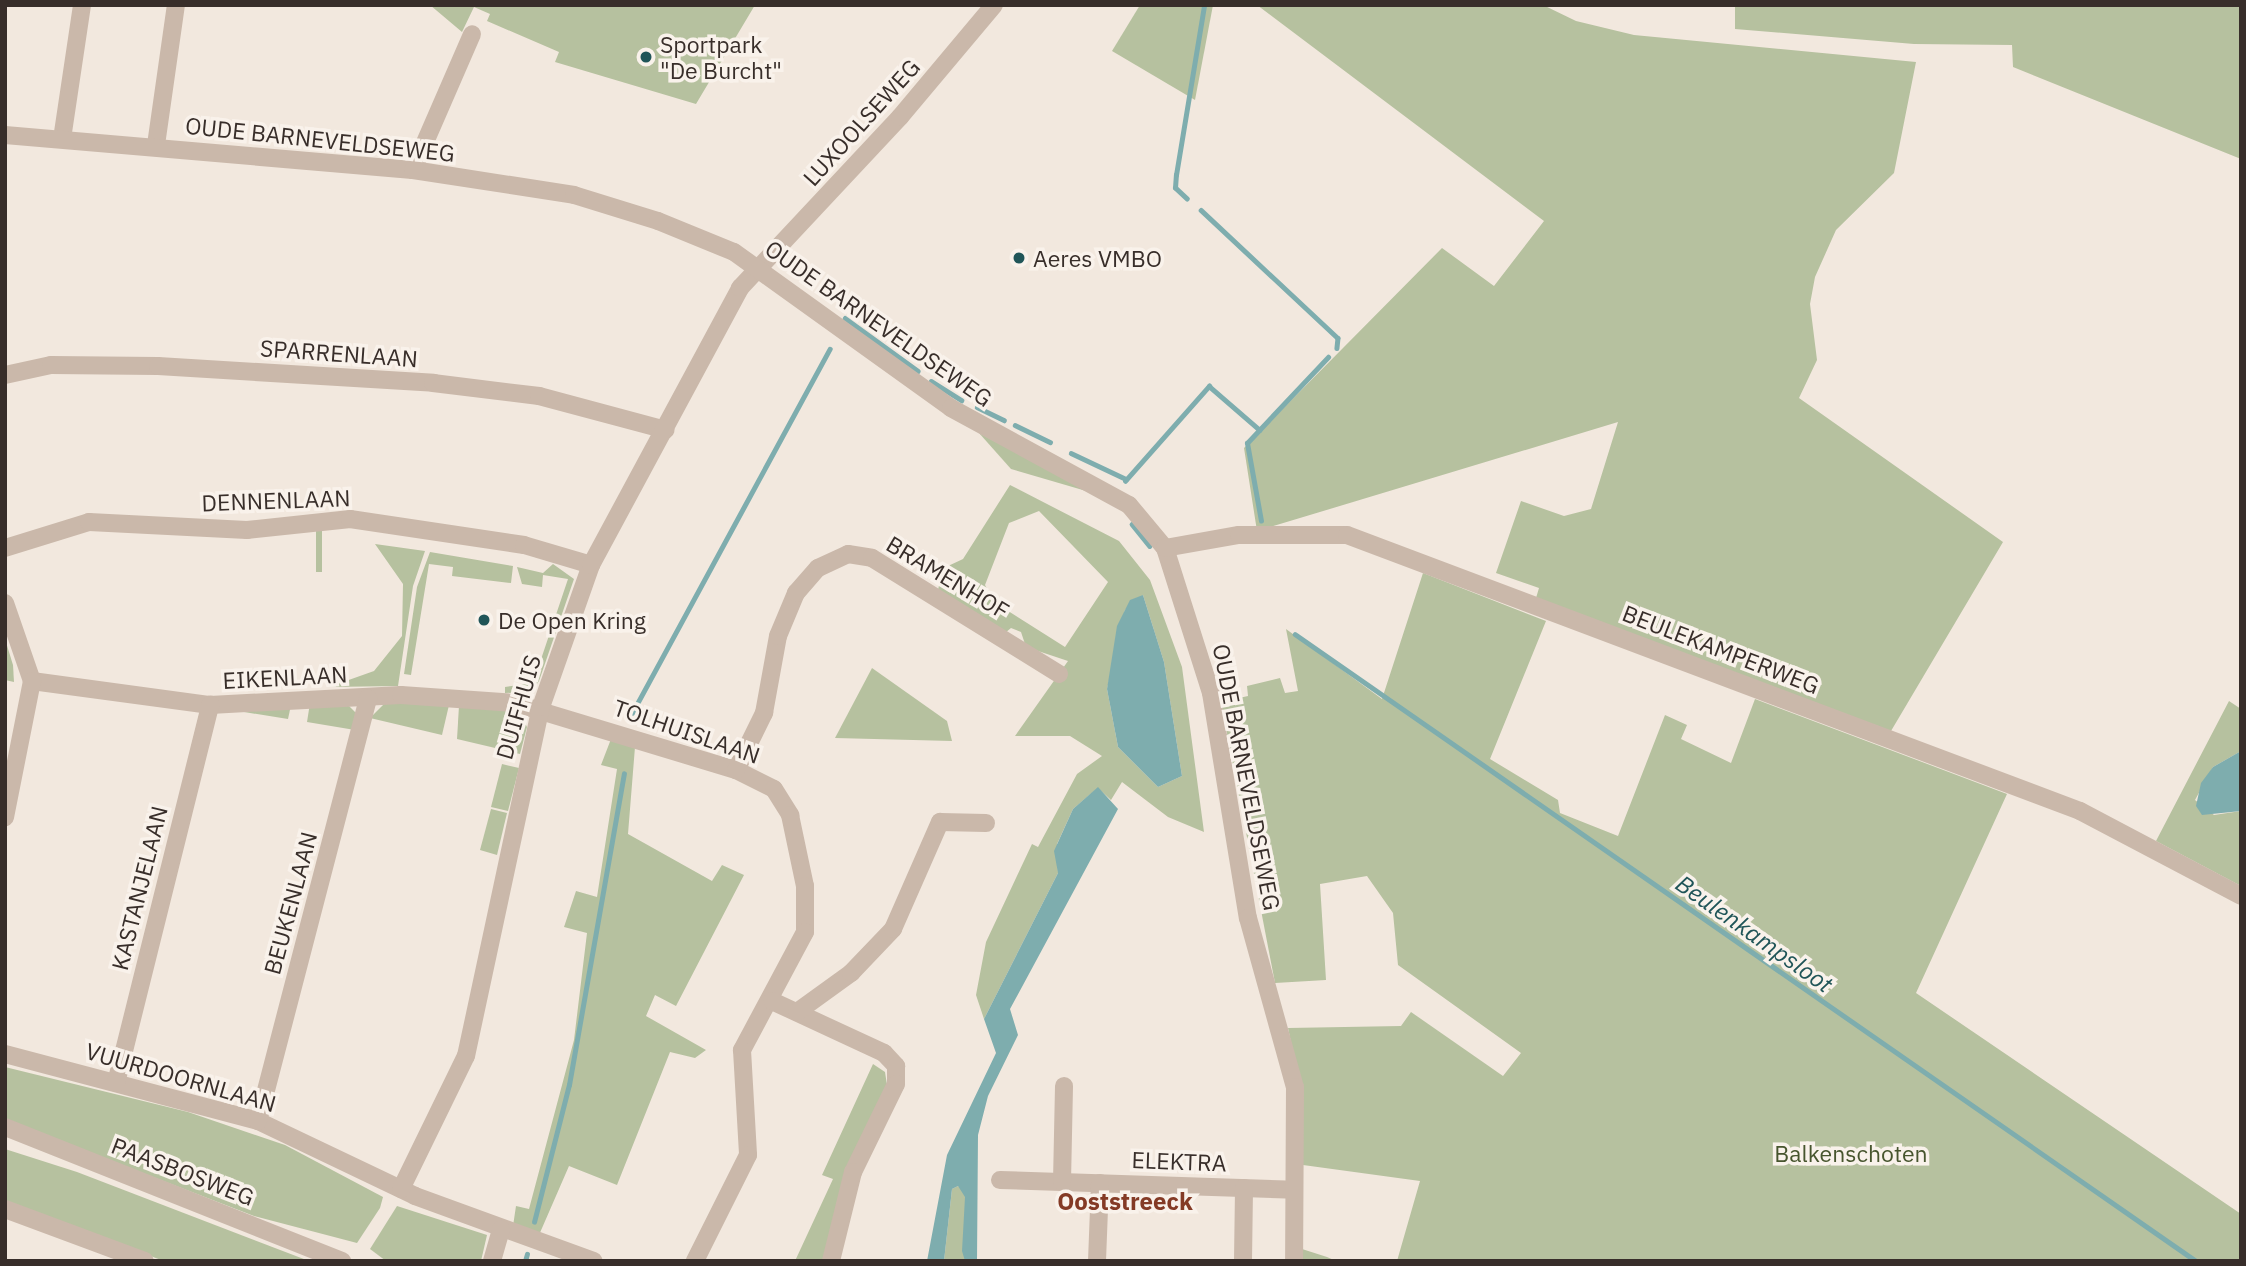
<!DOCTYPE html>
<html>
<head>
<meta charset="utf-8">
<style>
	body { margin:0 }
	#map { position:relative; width:2246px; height:1266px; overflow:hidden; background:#f2e8de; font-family:"IBM Plex Sans",sans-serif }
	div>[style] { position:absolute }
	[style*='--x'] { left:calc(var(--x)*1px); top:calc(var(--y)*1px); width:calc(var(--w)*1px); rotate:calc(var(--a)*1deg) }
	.green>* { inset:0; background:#b6c19f }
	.water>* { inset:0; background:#7eadae }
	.stream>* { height:4.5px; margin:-2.25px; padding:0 2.25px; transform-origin:2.25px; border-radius:2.25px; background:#7eadae }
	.minor>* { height:18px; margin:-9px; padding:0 9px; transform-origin:9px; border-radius:9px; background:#cab8aa }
	.tertiary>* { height:18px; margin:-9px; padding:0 9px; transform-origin:9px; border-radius:9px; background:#cab8aa }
	.dots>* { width:19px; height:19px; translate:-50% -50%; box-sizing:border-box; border:4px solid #f9f2eb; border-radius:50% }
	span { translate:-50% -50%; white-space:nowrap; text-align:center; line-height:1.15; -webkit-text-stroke:7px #f9f2eb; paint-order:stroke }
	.poi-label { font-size:23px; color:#382e2a }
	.left { translate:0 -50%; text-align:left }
	.street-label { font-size:23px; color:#382e2a }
	.park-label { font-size:23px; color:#47552e }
	.water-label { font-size:24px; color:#205558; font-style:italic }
	.neighbourhood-label { font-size:24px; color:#843a25; font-weight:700 }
	.frame { position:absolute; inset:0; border:7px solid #382e2a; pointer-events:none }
</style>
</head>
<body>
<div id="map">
	<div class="green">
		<i style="clip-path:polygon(430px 5px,755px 5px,696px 104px,555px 62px,559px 52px,487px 21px,490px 14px,474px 7px,462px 32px)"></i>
		<i style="clip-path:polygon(1140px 5px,1213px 5px,1195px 100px,1112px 51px)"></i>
		<i style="clip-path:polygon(1257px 5px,1543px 5px,1576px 21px,1634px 35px,1916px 62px,1894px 173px,1836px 230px,1815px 277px,1810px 304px,1817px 360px,1799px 398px,2003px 542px,1891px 731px,1536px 598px,1539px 588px,1496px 573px,1521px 501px,1564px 516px,1591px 509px,1618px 422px,1257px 531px,1244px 448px,1442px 248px,1494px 286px,1544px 221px)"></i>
		<i style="clip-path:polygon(1735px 5px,2241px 5px,2241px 159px,2013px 67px,2012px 45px,1914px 44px,1735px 29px)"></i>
		<i style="clip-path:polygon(979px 433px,1093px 493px,1011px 469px)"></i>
		<i style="clip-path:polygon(evenodd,1010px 485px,1119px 541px,1150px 580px,1182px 667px,1204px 832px,1168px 817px,1122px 782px,1111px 800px,1098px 788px,1088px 796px,1073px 809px,1057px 844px,1058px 873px,984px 1019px,976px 995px,986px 942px,1032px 844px,1038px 847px,1077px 774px,1102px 756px,1070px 736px,1015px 736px,1068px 661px,1026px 647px,1021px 632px,1011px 628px,1005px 633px,938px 590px,940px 581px,931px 574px,963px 559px,1010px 485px,1039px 511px,1108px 582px,1065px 647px,994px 602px,985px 585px,1009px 523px,1039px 511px,1010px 485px,1143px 595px,1164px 662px,1182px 776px,1158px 787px,1118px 747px,1107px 689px,1125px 610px,1143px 595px)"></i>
		<i style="clip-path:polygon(322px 530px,322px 572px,316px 572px,316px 531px)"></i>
		<i style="clip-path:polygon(375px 544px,425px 551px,413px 586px,398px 686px,329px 687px,374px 671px,402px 636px,403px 584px)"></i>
		<i style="clip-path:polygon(430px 552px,513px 566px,511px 583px,452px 576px,453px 567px,429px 564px,411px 675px,404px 674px,417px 587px)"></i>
		<i style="clip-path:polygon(553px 564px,574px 579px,539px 681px,531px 692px,505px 693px,505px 687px,533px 683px,568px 579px,543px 575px,542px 587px,522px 584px,517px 567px,543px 573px)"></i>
		<i style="clip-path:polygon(1423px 573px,1546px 621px,1490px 759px,1558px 800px,1560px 813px,1618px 836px,1665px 715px,1687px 725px,1681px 739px,1731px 763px,1755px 699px,2007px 794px,1916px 993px,2241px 1214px,2241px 1261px,1397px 1261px,1420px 1181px,1303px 1165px,1303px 1099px,1288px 1028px,1401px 1026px,1411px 1012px,1503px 1076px,1521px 1053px,1398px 965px,1393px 913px,1367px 876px,1320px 884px,1326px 980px,1275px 983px,1221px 702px,1248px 696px,1247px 686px,1280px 678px,1285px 693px,1298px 691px,1286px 629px,1382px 699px)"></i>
		<i style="clip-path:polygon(5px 639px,13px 665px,14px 682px,5px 680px)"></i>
		<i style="clip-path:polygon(872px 668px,947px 721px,952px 741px,835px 738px)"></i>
		<i style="clip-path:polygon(2229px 701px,2241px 709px,2241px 751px,2213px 767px,2195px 800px,2214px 815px,2241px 811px,2241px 886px,2156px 841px)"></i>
		<i style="clip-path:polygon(345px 702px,356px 713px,355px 730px,307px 722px,310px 703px)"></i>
		<i style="clip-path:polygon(386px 702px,449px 705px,442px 735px,370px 718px)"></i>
		<i style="clip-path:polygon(291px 705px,288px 719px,238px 711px)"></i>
		<i style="clip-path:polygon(459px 706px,518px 710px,527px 727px,520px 754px,457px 739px)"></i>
		<i style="clip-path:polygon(611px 739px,635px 747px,628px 834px,712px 881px,722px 865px,744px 875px,676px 1006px,655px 995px,646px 1016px,706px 1050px,695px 1058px,670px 1052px,617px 1185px,569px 1166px,539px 1235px,513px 1226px,516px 1206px,529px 1209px,574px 1040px,587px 933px,564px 927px,576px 891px,597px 897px,617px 769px,601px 765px)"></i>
		<i style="clip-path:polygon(502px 764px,519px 768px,508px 811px,491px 807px)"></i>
		<i style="clip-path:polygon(491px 809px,507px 813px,497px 855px,480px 850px)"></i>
		<i style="clip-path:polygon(873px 1064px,885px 1072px,887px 1085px,846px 1168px,826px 1261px,795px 1261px,833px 1179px,822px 1175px)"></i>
		<i style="clip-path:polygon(5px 1067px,188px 1112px,285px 1145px,383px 1197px,380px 1208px,357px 1243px,254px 1216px,5px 1120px)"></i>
		<i style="clip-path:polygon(5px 1149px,77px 1172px,309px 1261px,164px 1261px,5px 1203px)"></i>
		<i style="clip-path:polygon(958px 1186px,965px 1191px,965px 1261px,944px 1261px,952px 1189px)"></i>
		<i style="clip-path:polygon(397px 1206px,487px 1235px,481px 1261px,386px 1261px,370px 1249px)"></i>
		<i style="clip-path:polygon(1302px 1249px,1327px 1257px,1336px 1261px,1302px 1261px)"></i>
	</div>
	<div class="water">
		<i style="clip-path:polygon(1143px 595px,1164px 662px,1182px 776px,1158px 787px,1118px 747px,1107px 689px,1117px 626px,1130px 600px)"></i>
		<i style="clip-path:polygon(2241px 751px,2241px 811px,2202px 815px,2196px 806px,2201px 783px,2213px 767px)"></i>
		<i style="clip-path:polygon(1098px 787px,1118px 809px,1010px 1009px,1018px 1035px,988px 1096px,978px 1135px,977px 1261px,965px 1261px,962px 1251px,965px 1197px,958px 1186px,952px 1189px,944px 1261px,927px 1261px,947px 1155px,996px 1053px,984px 1019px,1058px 873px,1054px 851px,1073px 809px)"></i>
	</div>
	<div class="stream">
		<i style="--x:1187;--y:199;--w:16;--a:-137"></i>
		<i style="--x:1175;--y:188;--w:13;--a:-86"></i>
		<i style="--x:1176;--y:175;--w:172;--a:-80.6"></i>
		<i style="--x:1201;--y:210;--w:187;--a:43.1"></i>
		<i style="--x:1338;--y:338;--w:10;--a:96"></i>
		<i style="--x:845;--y:318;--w:90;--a:36"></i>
		<i style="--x:931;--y:381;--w:36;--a:32"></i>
		<i style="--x:977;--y:407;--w:30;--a:26"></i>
		<i style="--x:1015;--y:425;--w:39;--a:26"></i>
		<i style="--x:1071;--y:453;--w:61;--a:25.3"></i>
		<i style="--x:1125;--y:481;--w:127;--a:-48.5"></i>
		<i style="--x:1209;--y:386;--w:67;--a:40.8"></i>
		<i style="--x:1261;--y:521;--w:79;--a:-100.2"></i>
		<i style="--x:1247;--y:443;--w:118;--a:-46.7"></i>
		<i style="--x:1132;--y:524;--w:28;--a:51"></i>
		<i style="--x:1295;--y:634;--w:1098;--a:34.83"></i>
		<i style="--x:632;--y:713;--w:414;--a:-61.5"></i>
		<i style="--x:534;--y:1222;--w:141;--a:-75.7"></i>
		<i style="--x:569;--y:1085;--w:316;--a:-80"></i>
		<i style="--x:525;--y:1261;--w:7;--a:-74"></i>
	</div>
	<div class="minor">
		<i style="--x:62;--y:139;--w:135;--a:-81.5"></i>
		<i style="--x:156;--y:145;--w:141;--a:-81.9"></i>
		<i style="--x:413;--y:170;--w:148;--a:-66.5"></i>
		<i style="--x:5;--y:375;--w:47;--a:-12.3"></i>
		<i style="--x:51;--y:365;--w:107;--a:0.5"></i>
		<i style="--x:158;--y:366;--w:276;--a:3.5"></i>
		<i style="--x:433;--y:383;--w:107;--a:7"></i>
		<i style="--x:539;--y:396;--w:131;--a:15"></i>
		<i style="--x:5;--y:548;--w:88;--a:-17.2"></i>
		<i style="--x:89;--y:522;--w:158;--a:2.9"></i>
		<i style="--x:247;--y:530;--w:104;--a:-6.1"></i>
		<i style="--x:350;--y:519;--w:176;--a:8.5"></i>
		<i style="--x:524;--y:545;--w:70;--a:16.6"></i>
		<i style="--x:32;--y:681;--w:180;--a:7.7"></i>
		<i style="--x:210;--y:705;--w:191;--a:-3"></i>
		<i style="--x:401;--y:695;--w:113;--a:4"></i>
		<i style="--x:514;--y:703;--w:232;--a:16.8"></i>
		<i style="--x:736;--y:770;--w:42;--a:26.6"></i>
		<i style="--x:774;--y:789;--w:31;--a:58"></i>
		<i style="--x:790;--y:815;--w:73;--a:78.1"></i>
		<i style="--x:805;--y:886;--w:46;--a:90"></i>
		<i style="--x:805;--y:932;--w:134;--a:118.1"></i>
		<i style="--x:742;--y:1050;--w:105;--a:86.7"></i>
		<i style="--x:748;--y:1155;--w:119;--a:116.6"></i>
		<i style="--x:736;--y:770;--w:64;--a:-63.8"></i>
		<i style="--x:764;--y:713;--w:78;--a:-79.7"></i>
		<i style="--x:778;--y:636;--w:47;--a:-67.3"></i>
		<i style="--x:796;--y:593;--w:33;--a:-49"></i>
		<i style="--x:818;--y:568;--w:33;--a:-25"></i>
		<i style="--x:848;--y:554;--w:24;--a:9"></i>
		<i style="--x:872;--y:558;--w:220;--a:31.8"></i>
		<i style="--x:772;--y:1001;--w:123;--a:24.9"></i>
		<i style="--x:884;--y:1053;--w:18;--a:47"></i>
		<i style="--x:896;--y:1066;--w:18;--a:90"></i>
		<i style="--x:896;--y:1084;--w:98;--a:116"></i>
		<i style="--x:853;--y:1172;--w:92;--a:103.9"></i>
		<i style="--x:797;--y:1012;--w:67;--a:-35.8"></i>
		<i style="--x:851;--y:973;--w:61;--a:-46.3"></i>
		<i style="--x:893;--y:929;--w:117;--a:-66.3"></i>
		<i style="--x:940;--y:822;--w:46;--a:1.2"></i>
		<i style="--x:5;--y:1054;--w:262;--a:14.8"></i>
		<i style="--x:258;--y:1121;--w:174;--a:25.5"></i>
		<i style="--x:415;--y:1196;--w:190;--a:20"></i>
		<i style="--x:116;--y:1083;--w:390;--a:-76"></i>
		<i style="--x:258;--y:1121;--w:437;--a:-75.4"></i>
		<i style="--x:1000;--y:1180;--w:294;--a:1.9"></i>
		<i style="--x:1062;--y:1182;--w:96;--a:-88.8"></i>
		<i style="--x:401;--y:1189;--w:148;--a:-64"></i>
		<i style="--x:466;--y:1056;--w:357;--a:-77.9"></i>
		<i style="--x:541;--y:707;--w:151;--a:-70.6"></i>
		<i style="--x:591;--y:565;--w:315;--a:-61.7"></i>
		<i style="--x:740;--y:288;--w:234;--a:-46.9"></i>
		<i style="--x:900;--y:117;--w:146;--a:-50"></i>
		<i style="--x:5;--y:1209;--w:149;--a:20.4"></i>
		<i style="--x:492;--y:1261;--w:33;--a:-74"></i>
		<i style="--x:1097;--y:1261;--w:78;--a:-87.8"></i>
		<i style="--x:1243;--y:1261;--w:73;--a:-89.2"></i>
	</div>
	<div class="tertiary">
		<i style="--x:5;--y:135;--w:409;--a:4.9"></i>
		<i style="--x:413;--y:170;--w:163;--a:8.8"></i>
		<i style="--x:574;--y:195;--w:88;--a:17.2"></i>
		<i style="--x:658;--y:221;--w:82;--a:22.2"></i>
		<i style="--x:734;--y:252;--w:267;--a:35.7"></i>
		<i style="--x:951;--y:408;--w:203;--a:28.6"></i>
		<i style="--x:1129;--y:505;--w:56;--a:50.1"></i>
		<i style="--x:1165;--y:548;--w:152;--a:72.4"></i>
		<i style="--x:1211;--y:693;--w:228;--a:80.7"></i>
		<i style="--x:1248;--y:918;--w:175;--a:74.5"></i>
		<i style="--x:1295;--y:1087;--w:174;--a:90.3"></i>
		<i style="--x:1165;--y:548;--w:75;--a:-10"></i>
		<i style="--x:1239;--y:535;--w:108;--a:0"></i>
		<i style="--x:1347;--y:535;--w:783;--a:20.63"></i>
		<i style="--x:2080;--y:811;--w:182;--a:27.8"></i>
		<i style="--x:5;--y:603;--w:83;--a:70.9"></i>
		<i style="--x:32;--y:681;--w:139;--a:101.2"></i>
		<i style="--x:5;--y:1127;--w:363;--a:21.7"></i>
	</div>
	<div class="dots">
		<i style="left:646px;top:57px;background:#205558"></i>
		<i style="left:1019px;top:258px;background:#205558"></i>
		<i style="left:484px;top:620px;background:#205558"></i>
	</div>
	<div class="poi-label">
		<span class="left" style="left:660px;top:57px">Sportpark<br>"De Burcht"</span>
		<span class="left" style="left:1033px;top:258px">Aeres VMBO</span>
		<span class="left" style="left:498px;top:620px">De Open Kring</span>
	</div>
	<div class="street-label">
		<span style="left:861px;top:122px;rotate:-48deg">LUXOOLSEWEG</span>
		<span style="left:320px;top:139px;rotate:6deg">OUDE BARNEVELDSEWEG</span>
		<span style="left:879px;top:323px;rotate:35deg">OUDE BARNEVELDSEWEG</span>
		<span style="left:339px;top:353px;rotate:4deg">SPARRENLAAN</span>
		<span style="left:276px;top:500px;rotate:-2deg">DENNENLAAN</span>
		<span style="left:948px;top:577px;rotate:31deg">BRAMENHOF</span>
		<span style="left:1721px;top:649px;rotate:21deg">BEULEKAMPERWEG</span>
		<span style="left:285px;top:677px;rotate:-3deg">EIKENLAAN</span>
		<span style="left:518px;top:707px;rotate:-74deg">DUIFHUIS</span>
		<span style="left:687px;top:731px;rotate:19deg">TOLHUISLAAN</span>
		<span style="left:1247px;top:777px;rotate:79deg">OUDE BARNEVELDSEWEG</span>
		<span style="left:139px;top:888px;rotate:-76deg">KASTANJELAAN</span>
		<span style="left:290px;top:903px;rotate:-75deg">BEUKENLAAN</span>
		<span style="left:181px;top:1077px;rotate:16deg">VUURDOORNLAAN</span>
		<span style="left:1179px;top:1161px;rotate:2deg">ELEKTRA</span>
		<span style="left:183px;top:1171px;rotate:21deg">PAASBOSWEG</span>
	</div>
	<div class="park-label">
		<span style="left:1851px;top:1153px">Balkenschoten</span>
	</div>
	<div class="water-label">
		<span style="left:1754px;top:934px;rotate:35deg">Beulenkampsloot</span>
	</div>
	<div class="neighbourhood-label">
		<span style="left:1125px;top:1202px">Ooststreeck</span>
	</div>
	<div class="frame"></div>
</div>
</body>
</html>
